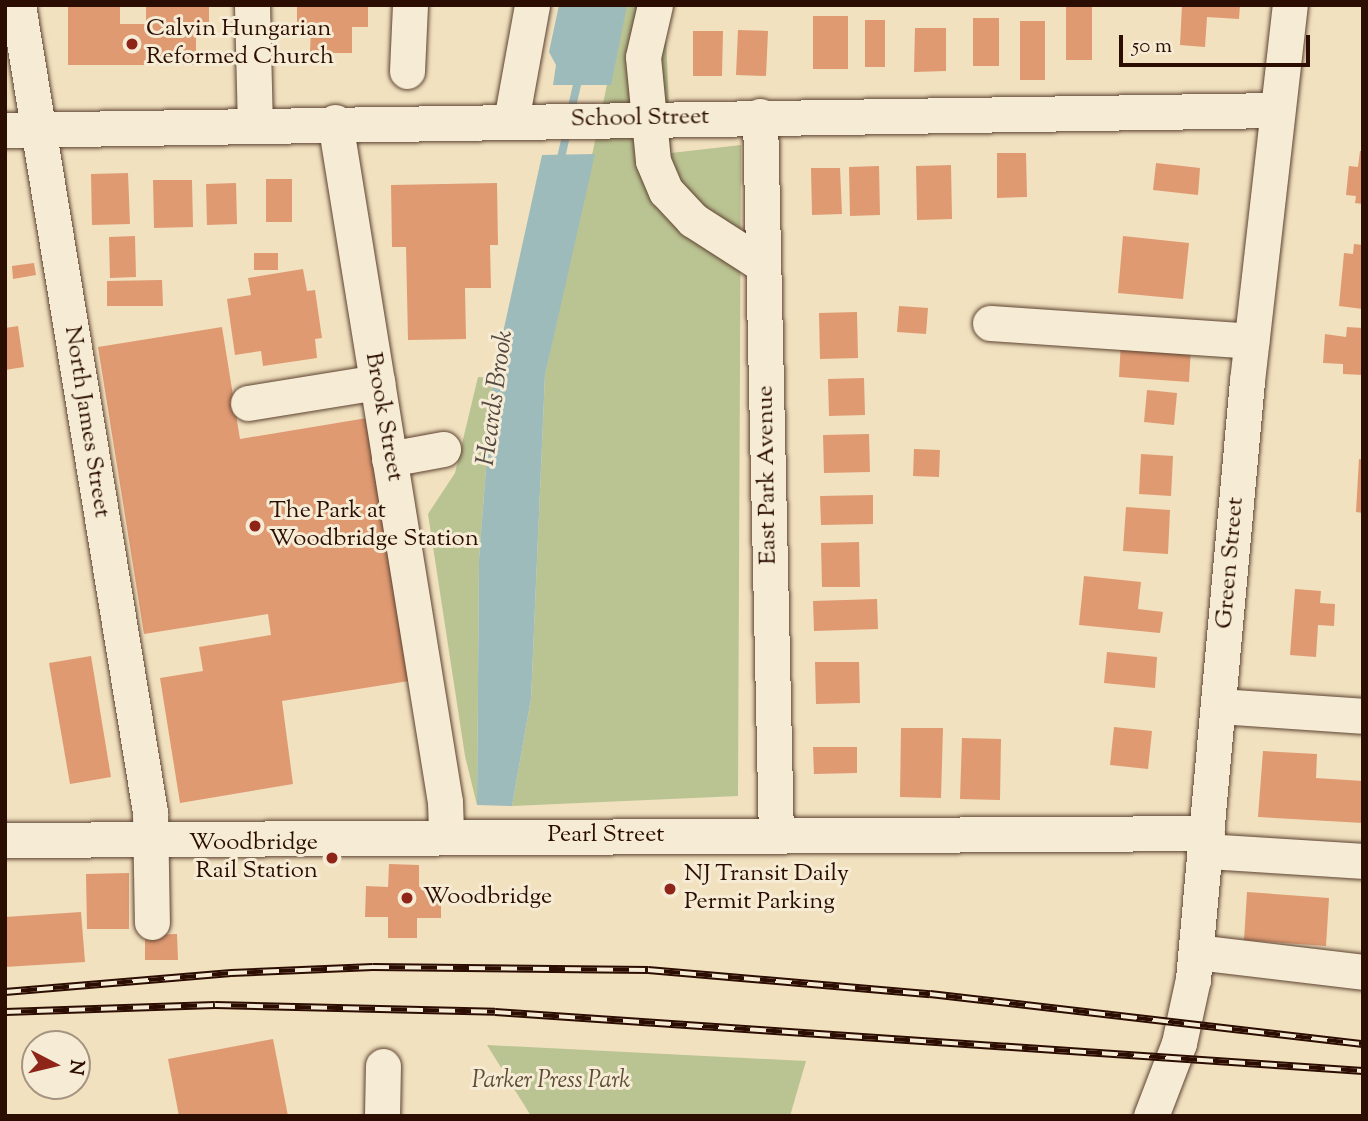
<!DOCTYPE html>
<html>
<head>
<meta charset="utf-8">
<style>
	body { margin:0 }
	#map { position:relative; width:1368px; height:1121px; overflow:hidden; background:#f1e1bf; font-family:"Sorts Mill Goudy",serif }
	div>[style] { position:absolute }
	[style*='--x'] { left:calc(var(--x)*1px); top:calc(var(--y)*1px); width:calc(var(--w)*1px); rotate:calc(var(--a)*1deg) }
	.green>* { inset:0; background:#bac392 }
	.water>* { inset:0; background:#9ebbbb }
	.stream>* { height:8px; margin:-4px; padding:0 4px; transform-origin:4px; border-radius:4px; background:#9ebbbb }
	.building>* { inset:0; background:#df9a72 }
	.roads { filter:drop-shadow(0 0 2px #5d4231) drop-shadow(0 0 2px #5d4231) }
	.minor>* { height:35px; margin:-17.5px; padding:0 17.5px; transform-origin:17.5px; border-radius:17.5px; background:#f6ecd5 }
	.rail>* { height:8px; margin-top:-4px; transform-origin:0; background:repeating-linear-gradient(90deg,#f6ecd5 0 16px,#2c0d02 0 32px); box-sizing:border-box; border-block:2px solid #2c0d02 }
	.dots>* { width:19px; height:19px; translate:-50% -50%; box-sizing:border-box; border:4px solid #f6ecd5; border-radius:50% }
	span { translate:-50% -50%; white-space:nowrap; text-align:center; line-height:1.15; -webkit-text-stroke:6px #f6ecd5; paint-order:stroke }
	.poi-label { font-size:24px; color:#2c0d02 }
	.left { translate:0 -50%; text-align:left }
	.right { translate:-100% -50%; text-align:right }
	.street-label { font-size:24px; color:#2c0d02 }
	.park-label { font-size:24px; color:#5e4d34; font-style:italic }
	.water-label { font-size:26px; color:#544a43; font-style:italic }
	.frame { position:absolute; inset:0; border:7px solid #2c0d02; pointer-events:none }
	.north { position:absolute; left:21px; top:1030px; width:70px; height:70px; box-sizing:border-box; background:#f6ecd5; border:2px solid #a59381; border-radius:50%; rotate:97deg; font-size:19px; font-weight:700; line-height:28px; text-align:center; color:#2c0d02 }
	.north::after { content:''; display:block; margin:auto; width:24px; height:32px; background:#8f2418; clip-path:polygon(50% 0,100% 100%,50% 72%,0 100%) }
	.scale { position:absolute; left:1119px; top:35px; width:191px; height:32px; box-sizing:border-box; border:4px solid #2c0d02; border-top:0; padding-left:9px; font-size:21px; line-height:24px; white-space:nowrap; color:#2c0d02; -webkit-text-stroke:5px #f6ecd5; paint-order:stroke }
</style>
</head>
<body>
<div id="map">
	<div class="green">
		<i style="clip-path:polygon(624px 5px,670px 5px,666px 37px,671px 153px,741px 145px,738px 796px,512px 806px,531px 699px,545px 375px)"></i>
		<i style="clip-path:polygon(478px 377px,493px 378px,479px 559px,477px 805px,465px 756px,428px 514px,455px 473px)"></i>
		<i style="clip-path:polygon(487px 1045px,806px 1061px,790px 1116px,531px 1116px)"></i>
	</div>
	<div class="water">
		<i style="clip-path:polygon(559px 5px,627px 5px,611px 85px,553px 85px,556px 65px,549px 52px)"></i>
		<i style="clip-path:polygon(595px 154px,545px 375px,531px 699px,512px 806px,477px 805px,479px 559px,493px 378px,542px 155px)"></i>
	</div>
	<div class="stream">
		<i style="--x:571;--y:111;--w:36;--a:-77"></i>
		<i style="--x:560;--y:162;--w:32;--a:-77"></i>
	</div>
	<div class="building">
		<i style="clip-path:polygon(68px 5px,120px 5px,120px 24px,146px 24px,146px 5px,209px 5px,209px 22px,196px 22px,196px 65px,68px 65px)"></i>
		<i style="clip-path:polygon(297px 5px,368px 5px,368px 27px,352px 27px,352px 53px,310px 53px,311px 26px,297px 26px)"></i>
		<i style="clip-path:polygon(1066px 5px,1092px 5px,1092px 60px,1066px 60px)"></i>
		<i style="clip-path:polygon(1182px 5px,1240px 5px,1239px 19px,1207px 17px,1205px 47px,1180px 45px)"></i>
		<i style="clip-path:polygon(813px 16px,848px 16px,848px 69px,813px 69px)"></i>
		<i style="clip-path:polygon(973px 18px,999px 18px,999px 66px,973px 66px)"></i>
		<i style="clip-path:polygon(865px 20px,885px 20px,885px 67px,865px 67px)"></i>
		<i style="clip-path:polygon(1020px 21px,1045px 21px,1045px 80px,1020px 80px)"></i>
		<i style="clip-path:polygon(915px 28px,946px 28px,946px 71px,914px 72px)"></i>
		<i style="clip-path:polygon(738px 30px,768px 31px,766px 76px,736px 75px)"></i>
		<i style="clip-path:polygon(693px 31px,723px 31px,722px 76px,693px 76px)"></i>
		<i style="clip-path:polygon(1360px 151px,1363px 151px,1363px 204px,1355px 203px,1356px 196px,1346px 195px,1349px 166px,1358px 167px)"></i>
		<i style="clip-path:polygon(997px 153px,1026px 153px,1027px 197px,997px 198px)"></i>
		<i style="clip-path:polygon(1156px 163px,1200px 168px,1198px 195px,1153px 190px)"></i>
		<i style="clip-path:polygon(951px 165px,952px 219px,917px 220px,916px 166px)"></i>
		<i style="clip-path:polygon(879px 166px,880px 215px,850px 216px,849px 167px)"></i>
		<i style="clip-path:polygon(811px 168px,840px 168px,842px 214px,812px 215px)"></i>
		<i style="clip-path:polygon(128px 173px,130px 224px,92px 225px,91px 174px)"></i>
		<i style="clip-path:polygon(266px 179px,292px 179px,292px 222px,266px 222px)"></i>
		<i style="clip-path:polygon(153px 180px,192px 180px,193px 227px,154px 228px)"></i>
		<i style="clip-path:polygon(236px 183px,237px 224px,207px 225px,206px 184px)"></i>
		<i style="clip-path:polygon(497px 183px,498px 245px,490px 245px,491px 288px,465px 288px,466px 339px,408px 340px,406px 247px,392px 247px,391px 185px)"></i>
		<i style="clip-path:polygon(135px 236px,136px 277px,110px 278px,109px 237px)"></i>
		<i style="clip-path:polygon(1123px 236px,1189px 243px,1183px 299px,1118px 293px)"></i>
		<i style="clip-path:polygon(1354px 244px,1363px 245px,1363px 309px,1339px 306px,1344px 253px,1353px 254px)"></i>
		<i style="clip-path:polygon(254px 253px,278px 253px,278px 270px,254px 270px)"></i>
		<i style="clip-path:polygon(34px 263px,36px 275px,13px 279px,12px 266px)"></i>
		<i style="clip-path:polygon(303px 269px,307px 291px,315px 290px,322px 338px,315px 339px,317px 358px,263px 366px,261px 351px,235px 355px,227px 299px,251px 295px,248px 278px)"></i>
		<i style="clip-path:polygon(162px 280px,163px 306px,107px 306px,107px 281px)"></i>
		<i style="clip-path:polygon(899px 306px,928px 308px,926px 334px,897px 332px)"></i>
		<i style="clip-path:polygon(857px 312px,858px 358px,820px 359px,819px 313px)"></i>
		<i style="clip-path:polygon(18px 326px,24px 367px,5px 370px,5px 328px)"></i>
		<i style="clip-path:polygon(222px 327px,240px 439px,367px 418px,409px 681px,282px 701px,293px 784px,180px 803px,160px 678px,203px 671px,199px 647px,271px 635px,268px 614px,144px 634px,98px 347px)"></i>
		<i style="clip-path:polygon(1347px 327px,1363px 328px,1363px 375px,1343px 374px,1343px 364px,1323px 363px,1325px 334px,1346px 337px)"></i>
		<i style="clip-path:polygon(1121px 342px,1191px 347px,1189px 382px,1119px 377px)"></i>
		<i style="clip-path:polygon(864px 378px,865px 415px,829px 416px,828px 379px)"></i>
		<i style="clip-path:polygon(1147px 390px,1177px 393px,1174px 425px,1144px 422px)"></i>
		<i style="clip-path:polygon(869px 434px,870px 472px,824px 473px,823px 435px)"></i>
		<i style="clip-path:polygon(914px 449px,940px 450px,939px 477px,913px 476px)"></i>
		<i style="clip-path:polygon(1141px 454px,1173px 456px,1171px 496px,1139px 494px)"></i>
		<i style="clip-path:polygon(1359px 459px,1363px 460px,1363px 513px,1356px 512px)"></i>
		<i style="clip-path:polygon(873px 495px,873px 524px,821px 525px,820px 496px)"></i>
		<i style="clip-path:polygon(1126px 507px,1170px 510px,1168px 554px,1123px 551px)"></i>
		<i style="clip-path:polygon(859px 542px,860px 587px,822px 587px,821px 543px)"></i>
		<i style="clip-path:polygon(1084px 576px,1141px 582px,1138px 609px,1163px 612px,1160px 633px,1079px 625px)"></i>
		<i style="clip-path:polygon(1295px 589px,1321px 591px,1320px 603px,1335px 604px,1334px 626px,1318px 625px,1316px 657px,1290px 655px)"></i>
		<i style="clip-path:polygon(877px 599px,878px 629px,814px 631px,813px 601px)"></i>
		<i style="clip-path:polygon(1107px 652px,1157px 657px,1155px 688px,1104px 683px)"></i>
		<i style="clip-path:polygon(91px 656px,111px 777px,70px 784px,49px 663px)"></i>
		<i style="clip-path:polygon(815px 662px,859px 662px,860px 703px,816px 704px)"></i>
		<i style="clip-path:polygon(1114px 727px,1152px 731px,1148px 769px,1110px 765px)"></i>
		<i style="clip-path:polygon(901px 728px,943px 728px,941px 798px,900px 797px)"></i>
		<i style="clip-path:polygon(962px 738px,1001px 739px,1000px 800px,960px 799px)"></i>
		<i style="clip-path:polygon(813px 747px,857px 747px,857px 773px,814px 774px)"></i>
		<i style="clip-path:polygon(1263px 751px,1317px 754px,1316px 778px,1363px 781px,1363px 823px,1258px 817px)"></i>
		<i style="clip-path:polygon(389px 864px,419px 865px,419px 887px,441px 887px,441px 918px,417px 918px,417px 938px,388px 938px,388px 917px,365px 917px,366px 886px,388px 887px)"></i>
		<i style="clip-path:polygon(129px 873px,129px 929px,87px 929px,86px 874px)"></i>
		<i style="clip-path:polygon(1247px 892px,1329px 898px,1326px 946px,1244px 940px)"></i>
		<i style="clip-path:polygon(81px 912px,85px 962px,5px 967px,5px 917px)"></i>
		<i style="clip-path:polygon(177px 934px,178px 960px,145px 960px,145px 935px)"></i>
		<i style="clip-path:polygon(273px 1039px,288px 1116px,179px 1116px,168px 1059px)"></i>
	</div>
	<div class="roads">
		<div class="minor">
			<i style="--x:18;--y:5;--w:818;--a:80.71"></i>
			<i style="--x:150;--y:812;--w:110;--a:89"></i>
			<i style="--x:252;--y:5;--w:120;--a:88.6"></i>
			<i style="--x:655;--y:5;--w:53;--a:103"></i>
			<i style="--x:643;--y:57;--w:104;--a:84.5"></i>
			<i style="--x:653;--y:161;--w:33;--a:67"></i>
			<i style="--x:666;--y:191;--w:40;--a:47"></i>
			<i style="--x:693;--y:220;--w:83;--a:32.7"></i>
			<i style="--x:407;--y:71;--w:66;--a:-87.4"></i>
			<i style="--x:760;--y:116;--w:719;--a:88.73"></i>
			<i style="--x:511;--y:121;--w:118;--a:-79.7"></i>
			<i style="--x:335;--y:122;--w:689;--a:80.81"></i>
			<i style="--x:445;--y:802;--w:35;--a:88"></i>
			<i style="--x:5;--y:130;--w:1271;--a:-0.9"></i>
			<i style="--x:990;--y:323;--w:262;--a:3.9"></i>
			<i style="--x:248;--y:403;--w:131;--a:-9.2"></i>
			<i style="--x:389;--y:459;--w:55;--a:-10.5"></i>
			<i style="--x:1218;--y:706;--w:145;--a:3.9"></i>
			<i style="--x:5;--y:840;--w:1202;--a:-0.33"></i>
			<i style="--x:1206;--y:851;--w:157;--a:3.6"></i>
			<i style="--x:1196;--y:952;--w:168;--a:6.8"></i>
			<i style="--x:382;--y:1116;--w:50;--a:-88.9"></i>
			<i style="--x:1151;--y:1116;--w:78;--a:-69"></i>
			<i style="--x:1179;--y:1043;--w:66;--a:-77.7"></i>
			<i style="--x:1193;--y:979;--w:600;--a:-84.84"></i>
			<i style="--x:1247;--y:381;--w:378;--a:-83.5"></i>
		</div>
	</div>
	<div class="rail">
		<i style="--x:5;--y:992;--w:227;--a:-4.8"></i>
		<i style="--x:231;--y:973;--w:142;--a:-2.4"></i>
		<i style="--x:373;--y:967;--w:275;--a:0.6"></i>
		<i style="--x:648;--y:970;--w:283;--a:4.9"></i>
		<i style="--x:930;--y:994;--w:436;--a:6.6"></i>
		<i style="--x:5;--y:1012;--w:210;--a:-1.9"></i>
		<i style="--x:215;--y:1005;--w:280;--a:1.4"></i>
		<i style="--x:495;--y:1012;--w:870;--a:3.89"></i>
	</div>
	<div class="dots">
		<i style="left:132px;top:44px;background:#8f2418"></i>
		<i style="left:255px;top:526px;background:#8f2418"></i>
		<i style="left:332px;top:858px;background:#8f2418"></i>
		<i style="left:670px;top:889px;background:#8f2418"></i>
		<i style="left:407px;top:898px;background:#8f2418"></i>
	</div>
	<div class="poi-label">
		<span class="left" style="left:146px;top:44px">Calvin Hungarian<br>Reformed Church</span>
		<span class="left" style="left:269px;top:526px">The Park at<br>Woodbridge Station</span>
		<span class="right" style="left:318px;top:858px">Woodbridge<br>Rail Station</span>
		<span class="left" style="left:684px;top:889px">NJ Transit Daily<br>Permit Parking</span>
		<span class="left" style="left:423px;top:898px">Woodbridge</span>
	</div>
	<div class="street-label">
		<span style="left:640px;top:119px;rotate:-1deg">School Street</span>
		<span style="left:383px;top:417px;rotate:80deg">Brook Street</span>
		<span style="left:86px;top:422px;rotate:81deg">North James Street</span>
		<span style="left:768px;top:475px;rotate:-91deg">East Park Avenue</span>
		<span style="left:1231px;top:563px;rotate:-85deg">Green Street</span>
		<span style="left:606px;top:836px">Pearl Street</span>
	</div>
	<div class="park-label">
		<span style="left:551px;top:1082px">Parker Press Park</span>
	</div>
	<div class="water-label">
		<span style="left:496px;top:398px;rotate:-82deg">Heards Brook</span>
	</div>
	<div class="frame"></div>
	<div class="north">N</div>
	<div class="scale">50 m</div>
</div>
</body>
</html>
